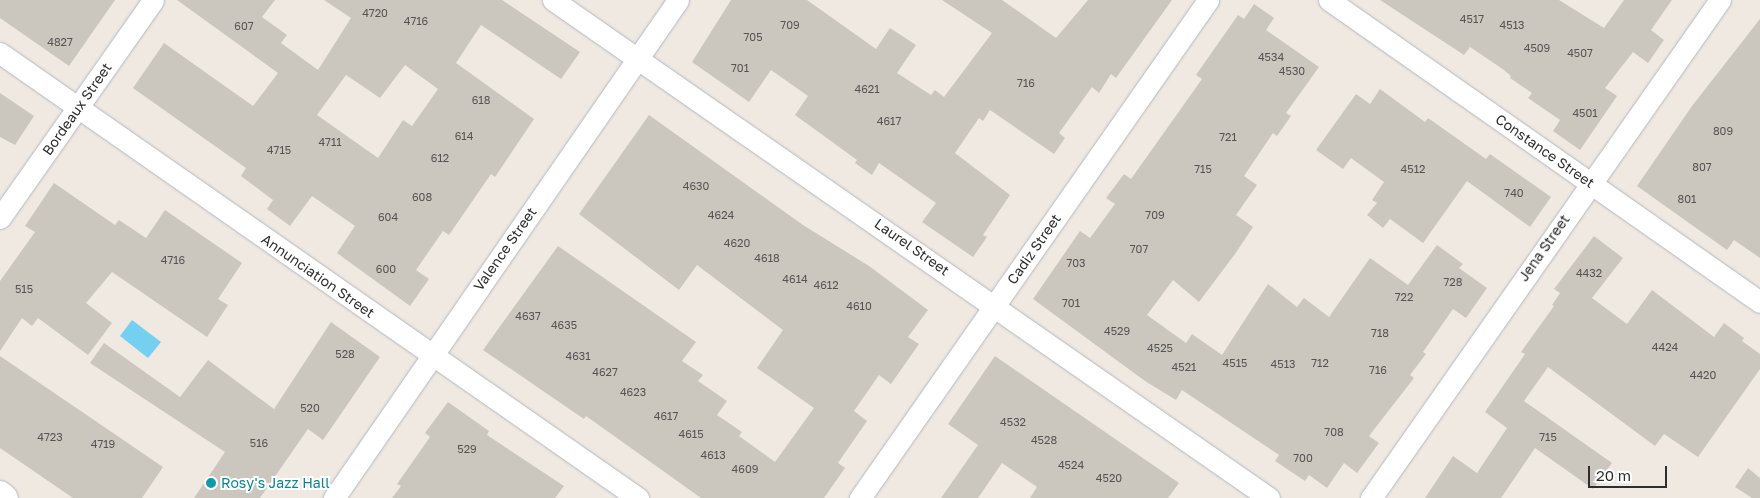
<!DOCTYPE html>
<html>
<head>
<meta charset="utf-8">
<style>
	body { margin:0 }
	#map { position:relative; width:1760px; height:498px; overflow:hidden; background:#efe9e1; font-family:"Golos Text",sans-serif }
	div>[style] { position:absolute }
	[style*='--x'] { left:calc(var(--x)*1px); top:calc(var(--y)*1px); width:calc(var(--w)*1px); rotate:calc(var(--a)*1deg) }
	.water>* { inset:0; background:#75cff0 }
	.building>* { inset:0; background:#cbc7bf }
	.roads { filter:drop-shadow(0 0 1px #b4b7c1) drop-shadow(0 0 1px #b4b7c1) }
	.minor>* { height:21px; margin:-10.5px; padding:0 10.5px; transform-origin:10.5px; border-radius:10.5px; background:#fff }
	.tertiary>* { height:26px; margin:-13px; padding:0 13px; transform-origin:13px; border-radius:13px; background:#fff }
	.dots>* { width:14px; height:14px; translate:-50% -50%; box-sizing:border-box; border:2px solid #fff; border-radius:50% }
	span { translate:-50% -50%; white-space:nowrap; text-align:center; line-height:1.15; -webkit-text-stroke:4px #fff; paint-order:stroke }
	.number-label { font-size:11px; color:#555452 }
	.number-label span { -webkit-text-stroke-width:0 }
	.street-label { font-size:14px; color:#2e2e2e }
	.culture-label { font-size:14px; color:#0d838f }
	.left { translate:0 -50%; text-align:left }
	.scale { position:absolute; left:1588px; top:466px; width:79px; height:22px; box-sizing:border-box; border:2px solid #2e2e2e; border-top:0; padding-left:6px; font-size:15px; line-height:18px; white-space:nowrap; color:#2e2e2e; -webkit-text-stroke:4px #fff; paint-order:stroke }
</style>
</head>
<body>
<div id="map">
	<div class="water">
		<i style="clip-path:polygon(132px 320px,161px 342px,148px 358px,120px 336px)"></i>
	</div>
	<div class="building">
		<i style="clip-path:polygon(0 0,115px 0,69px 66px,0 18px)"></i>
		<i style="clip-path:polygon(evenodd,177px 0,275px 0,262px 17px,287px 35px,281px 43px,318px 70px,351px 18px,324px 0,502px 0,580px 52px,561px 79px,481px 25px,456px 63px,534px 119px,495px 177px,491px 174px,449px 235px,443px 231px,416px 270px,429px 279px,410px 306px,337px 253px,355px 226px,312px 196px,290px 226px,267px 209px,273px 200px,241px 176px,246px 168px,133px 88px,164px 43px,253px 106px,278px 73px,177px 0,405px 65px,438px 89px,412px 126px,403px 120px,378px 158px,317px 115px,346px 75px,380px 98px,405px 65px)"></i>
		<i style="clip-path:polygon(731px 0,807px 0,876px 49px,890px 28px,916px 45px,897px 73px,931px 95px,935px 90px,944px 97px,992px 33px,942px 0,1002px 0,1056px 38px,1088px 0,1172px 0,1116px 78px,1111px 74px,1099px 93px,1092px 87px,1059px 133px,1065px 138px,1054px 154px,990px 110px,983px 121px,979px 118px,955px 153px,1010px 195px,983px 235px,987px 237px,973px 257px,922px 222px,936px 203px,879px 163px,872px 175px,855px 163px,857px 160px,795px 115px,808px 96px,771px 70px,749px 102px,692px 62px)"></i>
		<i style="clip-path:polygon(1380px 0,1559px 0,1604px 28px,1624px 0,1672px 0,1651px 30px,1664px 40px,1648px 63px,1633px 52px,1605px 88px,1617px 96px,1580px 150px,1553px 131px,1560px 120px,1528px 98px,1532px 93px,1510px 78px,1511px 76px,1504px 70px,1470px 47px,1464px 55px)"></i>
		<i style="clip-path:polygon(1254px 4px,1274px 18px,1266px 30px,1319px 67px,1286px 113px,1291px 116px,1277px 136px,1273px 133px,1244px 176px,1257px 185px,1236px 215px,1253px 227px,1235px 254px,1199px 302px,1173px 280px,1147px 315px,1186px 343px,1192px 334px,1222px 355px,1268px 284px,1297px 307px,1304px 298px,1329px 317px,1370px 258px,1408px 285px,1437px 245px,1463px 264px,1459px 268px,1487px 288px,1466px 318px,1453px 309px,1423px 352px,1426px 354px,1410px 375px,1414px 378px,1369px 436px,1379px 443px,1357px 473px,1344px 463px,1327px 488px,1309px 475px,1305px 481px,1275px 461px,1279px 455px,1182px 390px,1176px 400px,1145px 381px,1033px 299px,1080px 231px,1090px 238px,1115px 204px,1106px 198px,1124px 174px,1131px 179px,1202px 79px,1196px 75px,1238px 15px,1244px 19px)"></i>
		<i style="clip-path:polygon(1760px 19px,1760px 258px,1734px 240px,1727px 250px,1637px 186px,1692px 106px)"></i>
		<i style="clip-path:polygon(1380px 89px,1425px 122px,1428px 118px,1486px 159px,1490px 154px,1551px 197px,1530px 227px,1467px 181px,1423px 243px,1390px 219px,1383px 228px,1367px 215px,1377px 203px,1372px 200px,1384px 182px,1351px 158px,1343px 169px,1316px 150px,1356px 94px,1370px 104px)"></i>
		<i style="clip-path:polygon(0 93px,34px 116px,15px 145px,0 137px)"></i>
		<i style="clip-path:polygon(649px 115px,803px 225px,869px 266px,928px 310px,908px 337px,919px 344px,891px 384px,879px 375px,854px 411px,867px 421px,838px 463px,845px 468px,824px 498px,701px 498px,586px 416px,584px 419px,483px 350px,558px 246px,696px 342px,682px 361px,703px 375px,698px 381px,727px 401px,717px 415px,742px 432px,739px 436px,775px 462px,814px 408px,757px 368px,783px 330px,697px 265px,679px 290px,579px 214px)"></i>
		<i style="clip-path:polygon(54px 183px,115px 225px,119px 220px,146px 238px,165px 210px,242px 263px,218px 299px,228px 305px,207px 337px,112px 272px,86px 303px,112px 323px,88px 355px,38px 318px,32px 326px,22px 318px,0 351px,0 281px,35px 232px,25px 226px)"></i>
		<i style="clip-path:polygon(1594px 236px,1623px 258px,1592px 298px,1627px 324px,1652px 290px,1714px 337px,1724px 323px,1744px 338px,1742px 341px,1760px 354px,1760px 369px,1698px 457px,1664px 434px,1655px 446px,1548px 367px,1524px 401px,1612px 463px,1593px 489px,1535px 448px,1501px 498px,1425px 498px,1453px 456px,1477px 473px,1507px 428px,1485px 412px,1525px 354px,1521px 352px,1554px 306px,1552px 305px,1560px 293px,1554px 289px)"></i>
		<i style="clip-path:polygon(331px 322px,380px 357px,323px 440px,308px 429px,260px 498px,194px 498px,225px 452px,90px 363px,104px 343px,180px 397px,208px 360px,274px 409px)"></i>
		<i style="clip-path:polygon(0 356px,163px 467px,142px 498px,73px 498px,0 448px)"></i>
		<i style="clip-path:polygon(995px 356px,1179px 483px,1168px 498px,1030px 498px,1037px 487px,1002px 463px,978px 498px,941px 498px,978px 445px,948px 424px)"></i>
		<i style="clip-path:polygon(448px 402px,489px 431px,487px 435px,564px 486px,555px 498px,392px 498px,401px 486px,397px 484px,430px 437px,425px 433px)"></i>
		<i style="clip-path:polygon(1748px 468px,1760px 478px,1760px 498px,1752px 498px,1735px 487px)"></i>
	</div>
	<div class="roads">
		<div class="minor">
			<i style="--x:553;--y:0;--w:872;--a:34.82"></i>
			<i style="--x:1329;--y:0;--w:526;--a:35.02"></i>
			<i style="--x:0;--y:53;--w:778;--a:34.9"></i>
			<i style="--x:0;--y:218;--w:266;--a:-54.9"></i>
			<i style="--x:334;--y:498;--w:605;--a:-55.36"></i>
			<i style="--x:860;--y:498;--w:608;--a:-55.05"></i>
			<i style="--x:1371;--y:498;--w:608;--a:-54.98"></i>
		</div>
		<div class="tertiary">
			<i style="--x:0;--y:494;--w:6;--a:39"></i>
		</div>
	</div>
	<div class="dots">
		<i style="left:211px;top:483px;background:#0f9aa8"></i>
	</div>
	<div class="number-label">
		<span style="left:375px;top:13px">4720</span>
		<span style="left:1472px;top:19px">4517</span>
		<span style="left:416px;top:21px">4716</span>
		<span style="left:790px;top:25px">709</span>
		<span style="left:1512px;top:25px">4513</span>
		<span style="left:244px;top:26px">607</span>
		<span style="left:753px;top:37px">705</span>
		<span style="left:60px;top:42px">4827</span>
		<span style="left:1537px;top:48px">4509</span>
		<span style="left:1580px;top:53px">4507</span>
		<span style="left:1271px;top:57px">4534</span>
		<span style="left:740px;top:68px">701</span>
		<span style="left:1292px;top:71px">4530</span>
		<span style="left:1026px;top:83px">716</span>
		<span style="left:867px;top:89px">4621</span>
		<span style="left:481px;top:100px">618</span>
		<span style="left:1585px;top:113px">4501</span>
		<span style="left:889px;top:121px">4617</span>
		<span style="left:1723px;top:131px">809</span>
		<span style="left:464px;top:136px">614</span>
		<span style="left:1228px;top:137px">721</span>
		<span style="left:330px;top:142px">4711</span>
		<span style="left:279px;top:150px">4715</span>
		<span style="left:440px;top:158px">612</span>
		<span style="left:1702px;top:167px">807</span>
		<span style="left:1203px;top:169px">715</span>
		<span style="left:1413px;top:169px">4512</span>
		<span style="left:696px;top:186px">4630</span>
		<span style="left:1514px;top:193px">740</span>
		<span style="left:422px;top:197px">608</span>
		<span style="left:1687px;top:199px">801</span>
		<span style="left:721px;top:215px">4624</span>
		<span style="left:1155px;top:215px">709</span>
		<span style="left:388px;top:217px">604</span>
		<span style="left:737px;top:243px">4620</span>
		<span style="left:1139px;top:249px">707</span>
		<span style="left:767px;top:258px">4618</span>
		<span style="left:173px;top:260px">4716</span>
		<span style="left:1076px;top:263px">703</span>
		<span style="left:386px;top:269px">600</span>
		<span style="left:1589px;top:273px">4432</span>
		<span style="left:795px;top:279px">4614</span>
		<span style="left:1453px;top:282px">728</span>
		<span style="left:826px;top:285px">4612</span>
		<span style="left:24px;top:289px">515</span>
		<span style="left:1404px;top:297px">722</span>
		<span style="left:1071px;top:303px">701</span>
		<span style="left:859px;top:306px">4610</span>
		<span style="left:528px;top:316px">4637</span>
		<span style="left:564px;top:325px">4635</span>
		<span style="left:1117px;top:331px">4529</span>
		<span style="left:1380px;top:333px">718</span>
		<span style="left:1665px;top:347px">4424</span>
		<span style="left:1160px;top:348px">4525</span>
		<span style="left:345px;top:354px">528</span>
		<span style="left:578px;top:356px">4631</span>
		<span style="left:1235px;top:363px">4515</span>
		<span style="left:1320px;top:363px">712</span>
		<span style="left:1283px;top:364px">4513</span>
		<span style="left:1184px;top:367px">4521</span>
		<span style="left:1378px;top:370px">716</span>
		<span style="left:605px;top:372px">4627</span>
		<span style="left:1703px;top:375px">4420</span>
		<span style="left:633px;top:392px">4623</span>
		<span style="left:310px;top:408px">520</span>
		<span style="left:666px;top:416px">4617</span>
		<span style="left:1013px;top:422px">4532</span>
		<span style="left:1334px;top:432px">708</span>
		<span style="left:691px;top:434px">4615</span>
		<span style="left:50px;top:437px">4723</span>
		<span style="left:1548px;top:437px">715</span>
		<span style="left:1044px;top:440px">4528</span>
		<span style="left:259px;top:443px">516</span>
		<span style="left:103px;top:444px">4719</span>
		<span style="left:467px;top:449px">529</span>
		<span style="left:713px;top:455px">4613</span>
		<span style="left:1303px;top:458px">700</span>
		<span style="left:1071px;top:465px">4524</span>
		<span style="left:745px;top:469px">4609</span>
		<span style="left:1109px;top:478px">4520</span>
	</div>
	<div class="street-label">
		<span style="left:77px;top:109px;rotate:-55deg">Bordeaux Street</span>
		<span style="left:1545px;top:151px;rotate:35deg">Constance Street</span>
		<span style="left:912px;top:247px;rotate:35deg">Laurel Street</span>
		<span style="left:1544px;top:248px;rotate:-55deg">Jena Street</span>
		<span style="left:505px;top:249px;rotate:-55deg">Valence Street</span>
		<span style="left:1034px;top:249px;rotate:-55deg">Cadiz Street</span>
		<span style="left:318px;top:276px;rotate:35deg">Annunciation Street</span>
	</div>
	<div class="culture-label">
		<span class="left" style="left:221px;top:483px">Rosy's Jazz Hall</span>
	</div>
	<div class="scale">20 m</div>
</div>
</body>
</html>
